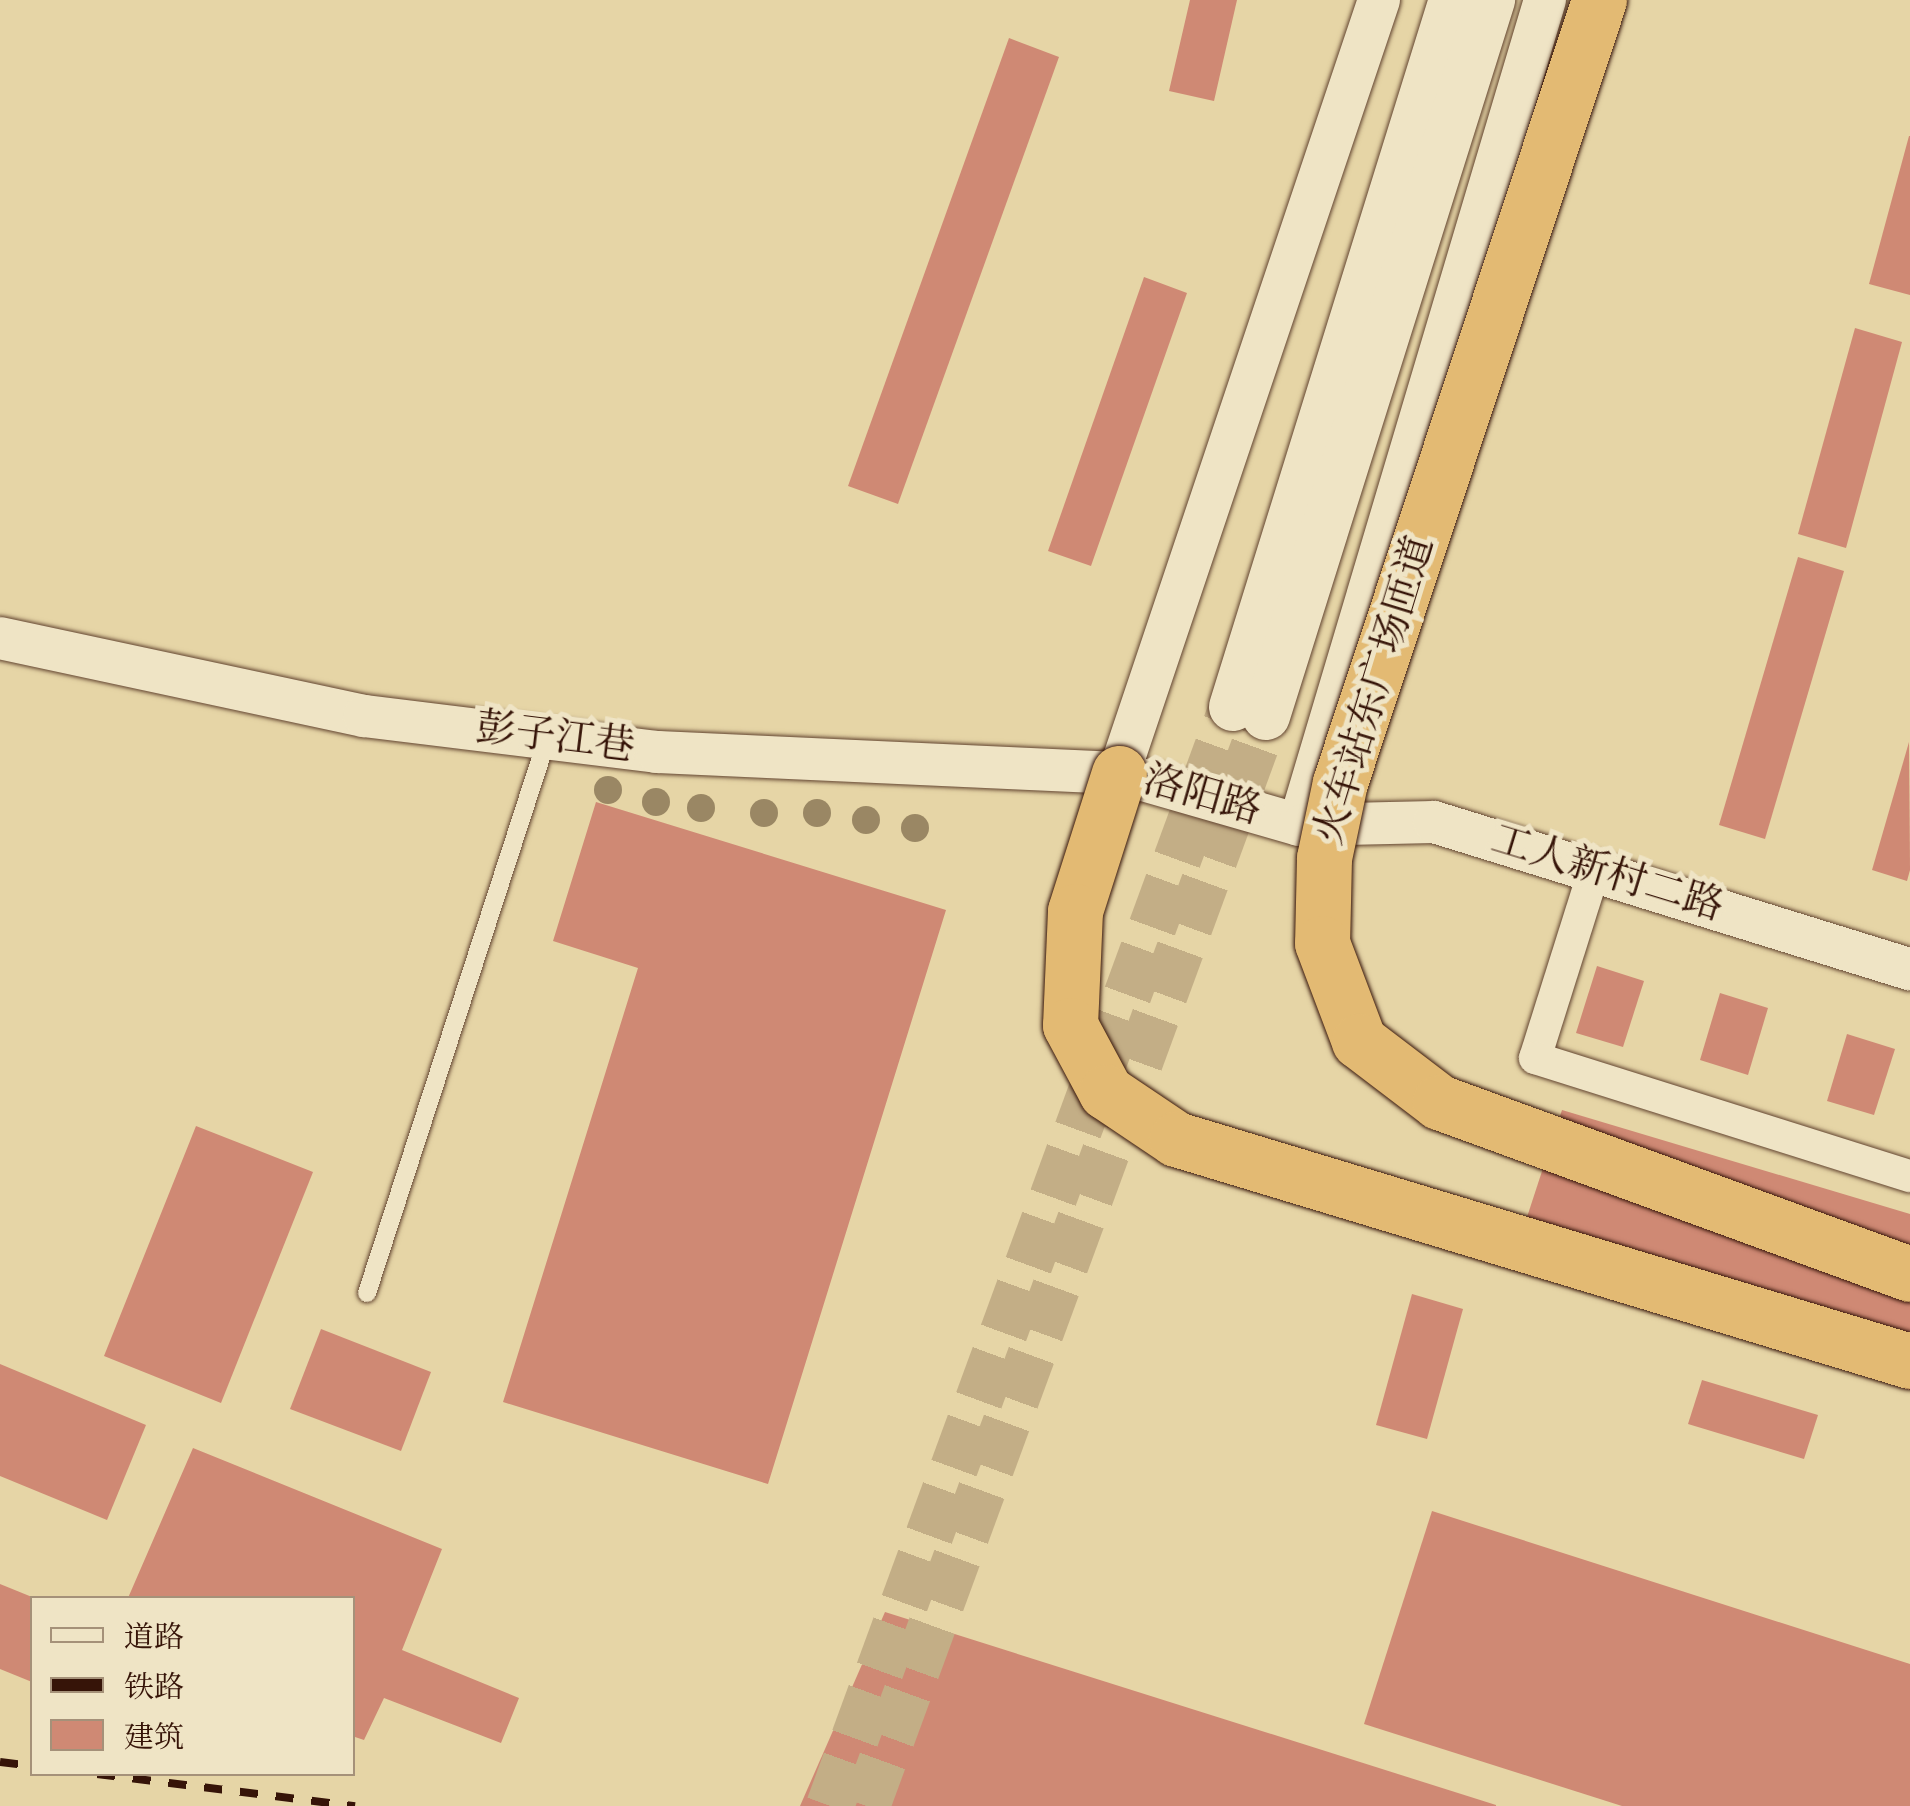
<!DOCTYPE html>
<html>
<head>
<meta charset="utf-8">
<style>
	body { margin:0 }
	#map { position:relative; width:1910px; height:1806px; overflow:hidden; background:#e6d5a6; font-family:"IM FELL English","Noto Serif SC",serif }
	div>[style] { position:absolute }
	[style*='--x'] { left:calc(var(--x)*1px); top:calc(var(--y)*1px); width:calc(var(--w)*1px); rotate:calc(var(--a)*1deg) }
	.building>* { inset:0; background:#cf8974 }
	.secondary-tunnel>* { height:48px; margin-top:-24px; transform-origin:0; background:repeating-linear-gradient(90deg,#c3ae86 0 48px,transparent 0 72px) }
	.roads { filter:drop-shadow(0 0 2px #624430) drop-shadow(0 0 2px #624430) }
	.service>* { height:18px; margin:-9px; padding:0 9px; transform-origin:9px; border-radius:9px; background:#efe4c5 }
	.minor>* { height:32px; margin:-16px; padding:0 16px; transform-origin:16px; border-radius:16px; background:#efe4c5 }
	.tertiary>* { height:42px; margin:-21px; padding:0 21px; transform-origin:21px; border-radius:21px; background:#efe4c5 }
	.secondary>* { height:48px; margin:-24px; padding:0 24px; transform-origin:24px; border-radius:24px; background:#efe4c5 }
	.rail>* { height:8px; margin-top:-4px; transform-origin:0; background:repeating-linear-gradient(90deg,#361408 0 18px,transparent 0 36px) }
	.bridges { filter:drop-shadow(0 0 2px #361408) drop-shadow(0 0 2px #361408) }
	.trunk-bridge>* { height:55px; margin:-27.5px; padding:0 27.5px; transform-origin:27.5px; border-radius:27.5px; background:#e3ba73 }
	.trees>* { width:28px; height:28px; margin:-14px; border-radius:50%; background:#9a8764 }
	span { translate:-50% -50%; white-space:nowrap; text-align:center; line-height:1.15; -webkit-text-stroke:10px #efe4c5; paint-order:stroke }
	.street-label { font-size:40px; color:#361408 }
	.legend { position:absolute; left:30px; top:1596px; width:325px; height:180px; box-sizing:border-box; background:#efe4c5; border:2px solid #a59179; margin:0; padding:12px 18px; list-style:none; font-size:30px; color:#361408 }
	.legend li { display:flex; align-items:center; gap:20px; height:50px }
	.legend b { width:50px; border:2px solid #a59179 }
</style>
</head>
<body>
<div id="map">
	<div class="building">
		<i style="clip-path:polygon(1190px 0,1237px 0,1214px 101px,1169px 91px)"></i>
		<i style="clip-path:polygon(1009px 38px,1059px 57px,898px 504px,848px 486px)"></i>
		<i style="clip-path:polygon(1909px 136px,1910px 136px,1910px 295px,1869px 284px)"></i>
		<i style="clip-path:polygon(1144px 277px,1187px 293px,1091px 566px,1048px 551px)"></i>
		<i style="clip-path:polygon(1855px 328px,1902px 342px,1846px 548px,1798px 534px)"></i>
		<i style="clip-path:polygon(1798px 557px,1844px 571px,1765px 839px,1719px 825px)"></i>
		<i style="clip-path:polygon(1909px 742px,1910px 870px,1907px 881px,1872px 870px)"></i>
		<i style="clip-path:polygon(596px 802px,946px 910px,768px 1484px,503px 1402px,638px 968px,553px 941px)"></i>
		<i style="clip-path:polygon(1597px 966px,1644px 981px,1623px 1047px,1576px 1033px)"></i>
		<i style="clip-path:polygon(1720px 993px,1768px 1008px,1748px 1075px,1700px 1060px)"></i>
		<i style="clip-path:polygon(1847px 1034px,1895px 1049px,1874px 1115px,1827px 1101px)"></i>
		<i style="clip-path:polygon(1562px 1110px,1910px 1214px,1910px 1390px,1511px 1266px)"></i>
		<i style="clip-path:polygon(196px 1126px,313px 1172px,221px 1403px,104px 1356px)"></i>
		<i style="clip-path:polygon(1412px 1294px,1463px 1309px,1427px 1439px,1376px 1425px)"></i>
		<i style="clip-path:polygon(321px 1329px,431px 1372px,401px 1451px,290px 1409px)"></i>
		<i style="clip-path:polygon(0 1364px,146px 1425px,107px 1520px,0 1476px)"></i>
		<i style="clip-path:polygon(1702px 1380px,1818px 1415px,1804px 1459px,1688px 1424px)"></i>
		<i style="clip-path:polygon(193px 1448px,442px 1549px,402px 1650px,519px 1698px,501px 1743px,384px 1698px,364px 1740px,352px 1736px,352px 1598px,128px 1598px)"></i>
		<i style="clip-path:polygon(1432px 1511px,1910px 1664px,1910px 1806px,1622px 1806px,1364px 1724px)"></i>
		<i style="clip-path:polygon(0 1584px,32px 1597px,32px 1682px,0 1669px)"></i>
		<i style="clip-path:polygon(885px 1612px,1496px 1805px,1496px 1806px,800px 1806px)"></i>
	</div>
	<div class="secondary-tunnel">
		<i style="--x:830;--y:1806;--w:1171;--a:-69.86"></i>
		<i style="--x:866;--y:1806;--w:1161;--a:-69.85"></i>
	</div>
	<div class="roads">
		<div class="service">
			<i style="--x:367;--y:1293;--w:583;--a:-72"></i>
		</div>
		<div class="minor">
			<i style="--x:1594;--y:871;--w:196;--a:107.5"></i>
			<i style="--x:1535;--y:1058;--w:393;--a:17.5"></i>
		</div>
		<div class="tertiary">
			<i style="--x:1379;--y:0;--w:816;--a:108.59"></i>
			<i style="--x:1119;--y:773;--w:187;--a:16.1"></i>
			<i style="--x:1299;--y:825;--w:861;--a:-73.4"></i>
			<i style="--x:0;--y:638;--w:372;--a:12.1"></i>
			<i style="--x:364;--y:716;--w:295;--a:7"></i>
			<i style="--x:657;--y:752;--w:462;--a:2.6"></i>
			<i style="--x:1303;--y:825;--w:131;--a:-1.3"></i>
			<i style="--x:1434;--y:822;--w:498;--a:17.2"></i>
		</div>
		<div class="secondary">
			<i style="--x:1233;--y:707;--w:740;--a:-72.72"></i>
			<i style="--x:1266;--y:716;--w:751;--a:-72.55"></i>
		</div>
	</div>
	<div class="rail">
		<i style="--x:0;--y:1762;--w:32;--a:7"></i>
		<i style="--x:97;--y:1774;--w:260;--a:7.1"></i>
	</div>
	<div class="bridges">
		<div class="trunk-bridge">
			<i style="--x:1599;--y:0;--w:824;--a:108.32"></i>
			<i style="--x:1340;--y:782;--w:78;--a:101.9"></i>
			<i style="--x:1324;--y:858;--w:85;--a:91.3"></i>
			<i style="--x:1322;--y:943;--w:105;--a:69.3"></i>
			<i style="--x:1359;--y:1041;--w:101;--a:37.3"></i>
			<i style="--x:1439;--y:1102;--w:501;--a:20.06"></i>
			<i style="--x:1119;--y:773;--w:145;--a:107.7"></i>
			<i style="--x:1075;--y:911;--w:114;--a:92.5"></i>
			<i style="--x:1070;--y:1025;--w:76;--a:61.8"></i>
			<i style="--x:1106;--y:1092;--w:84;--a:33.9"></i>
			<i style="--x:1176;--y:1139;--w:767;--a:16.83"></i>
		</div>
	</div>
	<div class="trees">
		<i style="left:608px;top:790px"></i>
		<i style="left:656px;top:802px"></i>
		<i style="left:701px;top:808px"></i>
		<i style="left:764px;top:813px"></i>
		<i style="left:817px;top:813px"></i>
		<i style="left:866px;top:820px"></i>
		<i style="left:915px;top:828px"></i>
	</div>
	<div class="street-label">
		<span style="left:1376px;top:691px;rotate:-73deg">火车站东广场匝道</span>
		<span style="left:555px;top:739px;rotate:7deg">彭子江巷</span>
		<span style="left:1202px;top:797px;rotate:16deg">洛阳路</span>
		<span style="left:1607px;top:875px;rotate:17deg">工人新村二路</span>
	</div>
	<ul class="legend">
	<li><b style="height:12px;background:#efe4c5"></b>道路</li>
	<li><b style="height:12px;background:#361408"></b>铁路</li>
	<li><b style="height:28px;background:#cf8974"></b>建筑</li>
	</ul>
</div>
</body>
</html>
